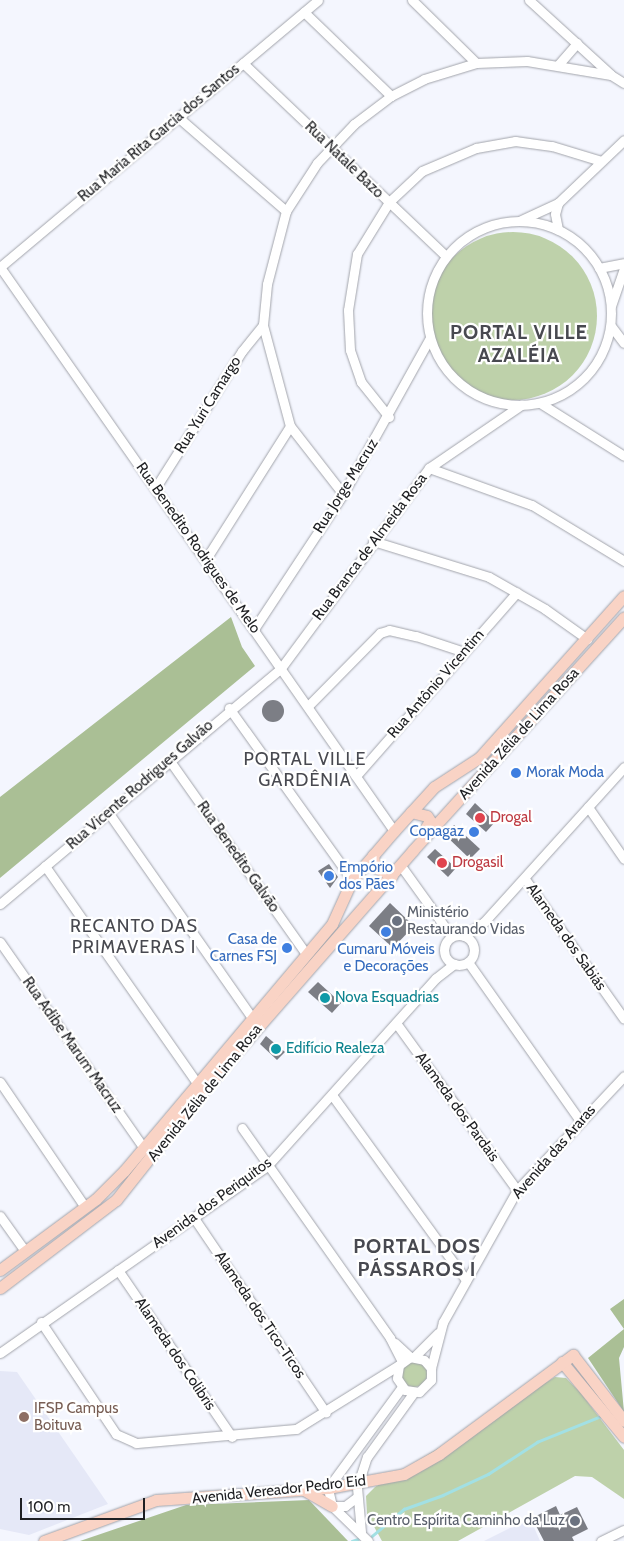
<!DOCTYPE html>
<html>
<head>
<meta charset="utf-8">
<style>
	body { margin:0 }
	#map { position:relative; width:624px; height:1541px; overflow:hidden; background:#f4f6fe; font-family:Cabin,sans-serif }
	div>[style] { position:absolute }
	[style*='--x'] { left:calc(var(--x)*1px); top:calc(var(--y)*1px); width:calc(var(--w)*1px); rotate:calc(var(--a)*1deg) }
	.built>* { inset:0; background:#e5e8f7 }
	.green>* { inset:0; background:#bed1aa }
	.round { border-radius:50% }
	.forest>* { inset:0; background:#aabf95 }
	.stream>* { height:2.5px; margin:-1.25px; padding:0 1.25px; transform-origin:1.25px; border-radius:1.25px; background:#a2e0e4 }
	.building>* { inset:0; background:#7c7e85 }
	.roads { filter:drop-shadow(0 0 1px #a2a4ab) drop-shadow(0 0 1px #a2a4ab) }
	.street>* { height:9px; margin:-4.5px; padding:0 4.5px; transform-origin:4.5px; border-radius:4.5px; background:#fff }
	.street>.ring { margin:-4.5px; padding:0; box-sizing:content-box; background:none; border:9px solid #fff; border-radius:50% }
	.secondary>* { height:11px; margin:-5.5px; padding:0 5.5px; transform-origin:5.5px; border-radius:5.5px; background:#f9d3c5 }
	.dots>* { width:14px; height:14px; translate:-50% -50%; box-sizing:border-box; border:2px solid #fff; border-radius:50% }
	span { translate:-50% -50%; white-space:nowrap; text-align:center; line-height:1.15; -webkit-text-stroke:4.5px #fff; paint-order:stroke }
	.street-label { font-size:15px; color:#1e1f22 }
	.shop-label { font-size:15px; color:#366cbe }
	.left { translate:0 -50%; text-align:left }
	.right { translate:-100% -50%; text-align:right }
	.health-label { font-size:15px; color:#be3a42 }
	.worship-label { font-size:15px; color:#5b616d }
	.culture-label { font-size:15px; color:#0d838f }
	.education-label { font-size:15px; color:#785e54 }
	.quarter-label { font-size:18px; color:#484950; letter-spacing:1px }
	.district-label { font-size:20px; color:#484950; font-weight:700; letter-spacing:1px }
	.scale { position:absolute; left:20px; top:1498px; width:125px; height:22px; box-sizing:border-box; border:2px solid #1e1f22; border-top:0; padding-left:6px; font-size:15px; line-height:18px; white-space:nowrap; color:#1e1f22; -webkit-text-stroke:4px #fff; paint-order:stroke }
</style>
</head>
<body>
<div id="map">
	<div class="built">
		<i style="clip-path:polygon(0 1371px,17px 1372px,108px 1504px,29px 1535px,0 1529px)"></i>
		<i style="clip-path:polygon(530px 1518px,540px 1541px,484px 1541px)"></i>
	</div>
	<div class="green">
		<i class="round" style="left:429px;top:232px;width:168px;height:168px"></i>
		<i class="round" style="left:401px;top:1361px;width:26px;height:26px"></i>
		<i style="clip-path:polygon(555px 1377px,566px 1378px,580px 1392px,624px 1450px,624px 1499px,592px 1477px,575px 1476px,458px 1541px,382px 1541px,367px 1514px,366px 1496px,375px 1487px)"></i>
	</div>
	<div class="forest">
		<i style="clip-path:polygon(231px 617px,242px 647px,255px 666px,0 878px,0 797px)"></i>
		<i style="clip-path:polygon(624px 1299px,624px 1347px,619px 1358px,624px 1412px,588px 1358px,624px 1329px,610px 1309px)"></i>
		<i style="clip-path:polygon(309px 1500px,348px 1541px,80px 1541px,186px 1505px)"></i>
	</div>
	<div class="stream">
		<i style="--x:372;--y:1536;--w:42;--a:-40.2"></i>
		<i style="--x:404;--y:1509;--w:41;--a:-19.7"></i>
		<i style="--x:443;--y:1495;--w:50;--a:-25"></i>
		<i style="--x:488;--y:1474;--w:59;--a:-33.1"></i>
		<i style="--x:537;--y:1442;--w:69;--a:-22.1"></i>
		<i style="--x:352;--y:1541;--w:6;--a:-18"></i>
	</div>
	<div class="building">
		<i class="round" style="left:262px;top:700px;width:22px;height:22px"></i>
		<i style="clip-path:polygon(475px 803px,495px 822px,486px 832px,466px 814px)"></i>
		<i style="clip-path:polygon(454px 825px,480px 849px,470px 859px,445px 835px)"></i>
		<i style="clip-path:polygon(435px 849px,456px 868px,448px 877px,427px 857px)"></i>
		<i style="clip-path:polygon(329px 864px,338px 877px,330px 888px,318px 871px)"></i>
		<i style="clip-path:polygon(390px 903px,414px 926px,393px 948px,369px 926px)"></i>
		<i style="clip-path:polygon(318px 982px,341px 1003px,332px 1013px,308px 992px)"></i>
		<i style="clip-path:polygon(266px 1036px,285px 1052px,277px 1060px,260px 1044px)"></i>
		<i style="clip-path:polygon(556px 1506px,560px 1515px,577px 1507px,588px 1529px,572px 1537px,574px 1541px,544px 1541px,532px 1518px)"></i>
	</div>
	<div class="roads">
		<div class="street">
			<i style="--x:412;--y:0;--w:90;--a:44.5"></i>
			<i style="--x:529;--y:0;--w:110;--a:42.4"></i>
			<i style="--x:304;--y:12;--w:121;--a:44"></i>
			<i style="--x:243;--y:63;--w:280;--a:43.6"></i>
			<i style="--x:558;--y:65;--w:29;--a:-49"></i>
			<i style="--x:179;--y:118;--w:142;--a:41"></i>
			<i style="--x:558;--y:203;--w:11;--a:105"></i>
			<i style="--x:555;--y:214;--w:16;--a:79"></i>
			<i style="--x:521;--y:220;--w:41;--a:-24.7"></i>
			<i style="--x:558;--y:203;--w:91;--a:-43.7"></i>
			<i class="ring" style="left:427px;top:221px;width:175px;height:175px"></i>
			<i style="--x:0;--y:267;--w:688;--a:55.06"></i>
			<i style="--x:0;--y:267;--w:415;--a:-40"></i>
			<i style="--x:599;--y:268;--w:25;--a:-11"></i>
			<i style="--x:611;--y:306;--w:39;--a:-71"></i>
			<i style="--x:611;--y:326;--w:21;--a:53"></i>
			<i style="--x:540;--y:403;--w:99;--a:32.2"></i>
			<i style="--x:389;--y:417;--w:45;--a:-128.7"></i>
			<i style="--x:361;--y:382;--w:34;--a:-109"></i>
			<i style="--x:350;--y:350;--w:40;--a:-92.9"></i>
			<i style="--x:348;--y:310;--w:57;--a:-80.9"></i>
			<i style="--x:357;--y:254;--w:61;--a:-58.4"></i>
			<i style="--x:389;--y:202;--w:45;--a:-43.2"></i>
			<i style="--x:422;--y:171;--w:59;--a:-23.1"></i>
			<i style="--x:476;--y:148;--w:40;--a:-10"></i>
			<i style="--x:515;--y:141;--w:37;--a:8"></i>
			<i style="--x:552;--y:146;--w:51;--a:17"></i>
			<i style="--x:429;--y:468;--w:109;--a:19.8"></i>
			<i style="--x:532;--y:505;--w:108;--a:31.3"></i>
			<i style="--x:156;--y:487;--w:161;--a:-57.7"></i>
			<i style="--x:242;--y:351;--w:33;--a:-51"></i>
			<i style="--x:343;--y:494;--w:86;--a:-127.9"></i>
			<i style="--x:290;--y:426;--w:105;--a:-105"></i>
			<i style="--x:263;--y:325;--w:41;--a:-84.4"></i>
			<i style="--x:267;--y:284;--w:75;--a:-75.4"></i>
			<i style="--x:286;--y:211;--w:57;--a:-57.1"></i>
			<i style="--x:317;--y:163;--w:54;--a:-46.5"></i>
			<i style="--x:354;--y:124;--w:46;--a:-37.1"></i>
			<i style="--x:391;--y:96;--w:37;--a:-27"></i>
			<i style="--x:424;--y:79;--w:54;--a:-17.1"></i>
			<i style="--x:476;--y:63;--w:51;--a:-2.2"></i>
			<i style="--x:527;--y:61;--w:85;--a:9.5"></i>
			<i style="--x:611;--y:75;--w:15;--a:32"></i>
			<i style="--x:373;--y:541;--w:121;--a:17.2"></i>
			<i style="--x:489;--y:577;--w:64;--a:29.7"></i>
			<i style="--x:545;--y:609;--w:52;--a:35.5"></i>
			<i style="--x:206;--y:559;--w:157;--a:-57.7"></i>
			<i style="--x:254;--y:629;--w:162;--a:-56.6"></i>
			<i style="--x:343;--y:494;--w:179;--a:-60.9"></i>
			<i style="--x:308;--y:706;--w:103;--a:-45.4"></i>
			<i style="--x:380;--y:633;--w:9;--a:-18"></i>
			<i style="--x:389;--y:630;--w:28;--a:13"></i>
			<i style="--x:416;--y:636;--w:51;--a:18.4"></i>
			<i style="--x:229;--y:708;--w:211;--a:54.4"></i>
			<i style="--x:170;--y:761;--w:236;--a:54.8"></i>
			<i style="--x:356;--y:776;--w:244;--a:-48.8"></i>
			<i style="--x:588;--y:807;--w:63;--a:55.3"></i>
			<i style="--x:108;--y:812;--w:251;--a:55"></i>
			<i style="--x:45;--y:866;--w:264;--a:55"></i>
			<i style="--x:401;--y:866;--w:87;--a:54.3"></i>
			<i style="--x:525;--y:879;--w:171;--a:54.7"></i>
			<i style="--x:0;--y:904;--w:367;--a:-40"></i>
			<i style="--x:281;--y:668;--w:249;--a:-53.5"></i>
			<i style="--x:429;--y:468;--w:112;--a:-34.4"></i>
			<i class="ring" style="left:444px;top:935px;width:21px;height:21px"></i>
			<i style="--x:464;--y:936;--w:24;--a:-35"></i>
			<i style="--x:484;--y:922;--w:209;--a:-47.9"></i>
			<i style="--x:0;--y:942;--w:250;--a:55.1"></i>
			<i style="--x:468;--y:962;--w:194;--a:54.8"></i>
			<i style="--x:396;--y:1023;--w:206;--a:54.1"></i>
			<i style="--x:0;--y:1082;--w:151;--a:55.8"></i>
			<i style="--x:332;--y:1095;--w:228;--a:54.1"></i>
			<i style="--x:242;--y:1128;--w:257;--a:54.8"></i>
			<i style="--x:390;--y:1338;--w:27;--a:63"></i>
			<i style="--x:0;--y:1216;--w:43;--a:54.5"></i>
			<i style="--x:194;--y:1218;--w:235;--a:55.9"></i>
			<i style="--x:118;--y:1270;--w:202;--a:55.7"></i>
			<i style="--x:41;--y:1322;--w:135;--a:56.2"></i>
			<i style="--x:116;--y:1434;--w:22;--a:24"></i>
			<i style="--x:136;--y:1443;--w:161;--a:-5"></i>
			<i style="--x:296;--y:1429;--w:121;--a:-31.9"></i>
			<i style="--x:395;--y:1343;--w:21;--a:43"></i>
			<i style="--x:410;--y:1357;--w:14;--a:12"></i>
			<i style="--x:424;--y:1360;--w:11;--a:49"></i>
			<i style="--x:431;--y:1368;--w:12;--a:90"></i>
			<i style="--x:431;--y:1380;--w:17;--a:135"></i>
			<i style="--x:419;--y:1392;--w:14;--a:-172"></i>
			<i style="--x:405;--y:1390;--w:14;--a:-124"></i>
			<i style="--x:397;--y:1378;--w:13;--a:-81"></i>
			<i style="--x:399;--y:1365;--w:14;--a:-36"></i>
			<i style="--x:0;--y:1353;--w:327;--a:-35"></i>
			<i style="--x:268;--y:1165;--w:251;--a:-48.1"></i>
			<i style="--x:436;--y:978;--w:23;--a:-38"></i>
			<i style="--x:414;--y:1357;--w:34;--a:-45"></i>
			<i style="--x:431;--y:1368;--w:48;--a:-75.4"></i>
			<i style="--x:443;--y:1322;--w:151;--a:-60.7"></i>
			<i style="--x:517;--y:1190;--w:156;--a:-46.8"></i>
			<i style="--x:332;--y:1506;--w:13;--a:0"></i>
			<i style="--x:345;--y:1506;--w:15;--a:-37"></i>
			<i style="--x:361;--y:1532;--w:45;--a:-95.1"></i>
			<i style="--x:357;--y:1487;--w:32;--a:-72"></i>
			<i style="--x:367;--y:1457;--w:80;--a:-54.1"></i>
			<i style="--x:368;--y:1541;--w:50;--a:-135.8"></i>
			<i style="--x:332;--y:1506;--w:18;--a:-103"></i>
			<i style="--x:328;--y:1488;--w:125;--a:-53.8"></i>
			<i style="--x:601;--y:1541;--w:25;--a:-26"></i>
		</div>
		<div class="secondary">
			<i style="--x:411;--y:812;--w:16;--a:14"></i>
			<i style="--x:427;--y:816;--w:6;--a:59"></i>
			<i style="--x:430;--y:821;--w:13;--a:122"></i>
			<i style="--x:373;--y:855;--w:12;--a:81"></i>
			<i style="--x:375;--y:867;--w:19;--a:28"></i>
			<i style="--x:0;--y:1270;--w:119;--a:-36.5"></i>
			<i style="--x:96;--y:1199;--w:40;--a:-45"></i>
			<i style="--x:124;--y:1171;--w:323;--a:-49.9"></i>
			<i style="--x:332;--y:924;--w:48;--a:-65.6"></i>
			<i style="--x:352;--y:880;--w:65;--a:-49.4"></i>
			<i style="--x:394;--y:831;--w:59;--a:-47.7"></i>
			<i style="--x:434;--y:787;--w:54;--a:-32.8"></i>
			<i style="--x:479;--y:758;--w:217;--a:-48.2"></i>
			<i style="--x:0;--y:1288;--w:146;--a:-37.2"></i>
			<i style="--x:116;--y:1200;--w:142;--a:-51.6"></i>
			<i style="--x:204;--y:1089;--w:317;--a:-48.8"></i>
			<i style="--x:413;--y:850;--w:314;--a:-47.8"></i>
			<i style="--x:562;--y:1362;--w:97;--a:50.4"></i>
			<i style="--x:304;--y:1490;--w:32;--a:30"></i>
			<i style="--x:44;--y:1541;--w:119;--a:-20.1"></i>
			<i style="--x:156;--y:1500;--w:172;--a:-4"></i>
			<i style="--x:328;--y:1488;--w:77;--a:-10.4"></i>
			<i style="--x:404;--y:1474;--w:40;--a:-29.7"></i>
			<i style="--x:439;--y:1454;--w:167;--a:-36.5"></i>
			<i style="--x:573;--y:1355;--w:83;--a:52.3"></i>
		</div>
	</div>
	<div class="dots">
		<i style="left:516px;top:773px;background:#3f7fe0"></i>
		<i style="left:480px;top:818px;background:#e0444e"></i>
		<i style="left:474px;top:832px;background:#3f7fe0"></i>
		<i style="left:442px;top:863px;background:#e0444e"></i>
		<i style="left:329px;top:876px;background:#3f7fe0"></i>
		<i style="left:397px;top:921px;background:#6b7280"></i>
		<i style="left:386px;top:932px;background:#3f7fe0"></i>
		<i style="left:287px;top:948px;background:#3f7fe0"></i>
		<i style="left:325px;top:998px;background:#0f9aa8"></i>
		<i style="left:276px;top:1049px;background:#0f9aa8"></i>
		<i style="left:24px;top:1417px;background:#8d6e63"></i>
		<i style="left:575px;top:1521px;background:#6b7280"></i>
	</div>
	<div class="street-label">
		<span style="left:159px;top:133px;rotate:-40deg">Rua Maria Rita Garcia dos Santos</span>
		<span style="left:344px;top:160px;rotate:44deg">Rua Natale Bazo</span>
		<span style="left:208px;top:405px;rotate:-58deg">Rua Yuri Camargo</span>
		<span style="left:346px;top:486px;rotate:-58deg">Rua Jorge Macruz</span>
		<span style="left:370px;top:547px;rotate:-53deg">Rua Branca de Almeida Rosa</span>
		<span style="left:198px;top:548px;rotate:55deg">Rua Benedito Rodrigues de Melo</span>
		<span style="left:436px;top:684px;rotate:-49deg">Rua Antônio Vicentim</span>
		<span style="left:519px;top:734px;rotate:-48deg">Avenida Zélia de Lima Rosa</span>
		<span style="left:140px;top:785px;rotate:-41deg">Rua Vicente Rodrigues Galvão</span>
		<span style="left:238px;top:857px;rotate:55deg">Rua Benedito Galvão</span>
		<span style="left:566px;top:937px;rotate:55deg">Alameda dos Sabiás</span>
		<span style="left:72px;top:1045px;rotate:55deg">Rua Adibe Marum Macruz</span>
		<span style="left:205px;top:1093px;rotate:-51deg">Avenida Zélia de Lima Rosa</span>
		<span style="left:457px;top:1107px;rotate:54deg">Alameda dos Pardais</span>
		<span style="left:554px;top:1152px;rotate:-49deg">Avenida das Araras</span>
		<span style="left:212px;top:1203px;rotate:-36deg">Avenida dos Periquitos</span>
		<span style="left:260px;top:1315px;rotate:56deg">Alameda dos Tico-Ticos</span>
		<span style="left:175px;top:1354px;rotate:56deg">Alameda dos Colibris</span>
		<span style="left:279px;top:1490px;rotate:-6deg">Avenida Vereador Pedro Eid</span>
	</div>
	<div class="shop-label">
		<span class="left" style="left:526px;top:773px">Morak Moda</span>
		<span class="right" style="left:464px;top:832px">Copagaz</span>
		<span class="left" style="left:339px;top:876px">Empório<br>dos Pães</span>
		<span class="right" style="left:277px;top:948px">Casa de<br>Carnes FSJ</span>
		<span style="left:386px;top:958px">Cumaru Móveis<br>e Decorações</span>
	</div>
	<div class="health-label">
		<span class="left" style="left:490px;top:818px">Drogal</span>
		<span class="left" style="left:452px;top:863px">Drogasil</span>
	</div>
	<div class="worship-label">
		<span class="left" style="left:407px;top:921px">Ministério<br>Restaurando Vidas</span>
		<span class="right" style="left:565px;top:1521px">Centro Espírita Caminho da Luz</span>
	</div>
	<div class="culture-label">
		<span class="left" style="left:335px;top:998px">Nova Esquadrias</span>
		<span class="left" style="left:286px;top:1049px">Edifício Realeza</span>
	</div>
	<div class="education-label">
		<span class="left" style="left:34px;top:1417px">IFSP Campus<br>Boituva</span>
	</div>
	<div class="quarter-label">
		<span style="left:305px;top:770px">PORTAL VILLE<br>GARDÊNIA</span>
		<span style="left:134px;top:937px">RECANTO DAS<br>PRIMAVERAS I</span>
	</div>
	<div class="district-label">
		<span style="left:519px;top:344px">PORTAL VILLE<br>AZALÉIA</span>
		<span style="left:417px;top:1258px">PORTAL DOS<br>PÁSSAROS I</span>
	</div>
	<div class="scale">100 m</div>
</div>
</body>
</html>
